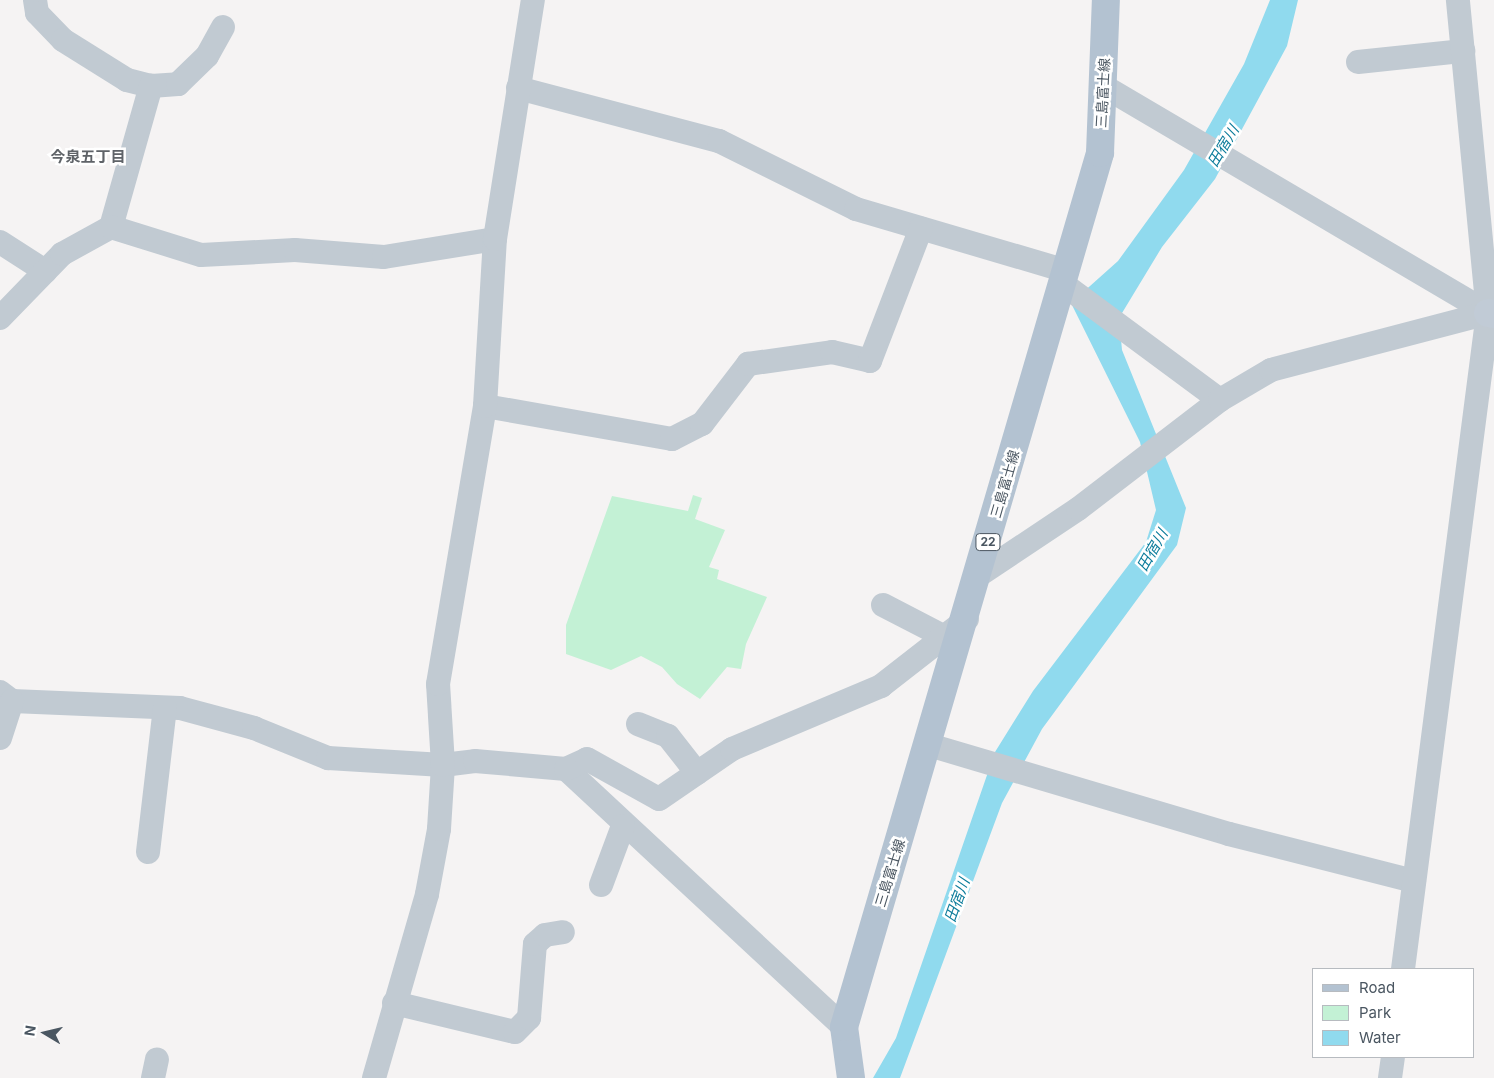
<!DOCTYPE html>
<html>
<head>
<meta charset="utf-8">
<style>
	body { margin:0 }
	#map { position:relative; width:1494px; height:1078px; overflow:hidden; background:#f5f3f3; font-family:Inter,"Noto Sans JP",sans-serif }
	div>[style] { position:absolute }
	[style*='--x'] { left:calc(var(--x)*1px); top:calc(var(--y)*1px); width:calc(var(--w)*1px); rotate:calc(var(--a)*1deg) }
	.green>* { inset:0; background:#c3f1d5 }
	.water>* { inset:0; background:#90daee }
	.street>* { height:24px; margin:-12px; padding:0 12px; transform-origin:12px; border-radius:12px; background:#c1cad2 }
	.secondary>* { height:28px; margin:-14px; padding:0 14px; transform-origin:14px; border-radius:14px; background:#c1cbd6 }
	.primary>* { height:28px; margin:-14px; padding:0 14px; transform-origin:14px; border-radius:14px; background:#b3c2d1 }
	span { translate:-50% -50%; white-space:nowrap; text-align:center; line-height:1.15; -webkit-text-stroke:5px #fff; paint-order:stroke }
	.shield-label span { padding:1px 4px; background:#fff; border:1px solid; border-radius:4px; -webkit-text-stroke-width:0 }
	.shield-label { font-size:12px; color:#4a5661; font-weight:700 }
	.street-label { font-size:14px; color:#4a5661 }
	.water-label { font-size:15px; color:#0c7c9b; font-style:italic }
	.neighbourhood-label { font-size:15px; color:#5f6368; font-weight:700 }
	.legend { position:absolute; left:1312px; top:968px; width:162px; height:90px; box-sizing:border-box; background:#fff; border:1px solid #b7bbc0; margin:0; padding:6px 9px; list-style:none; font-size:15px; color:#4a5661 }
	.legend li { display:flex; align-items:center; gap:10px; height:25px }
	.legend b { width:25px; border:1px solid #b7bbc0 }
	.north { position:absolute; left:20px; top:1008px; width:50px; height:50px; -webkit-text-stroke:4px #fff; paint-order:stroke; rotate:279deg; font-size:14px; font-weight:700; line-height:20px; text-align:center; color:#4a5661 }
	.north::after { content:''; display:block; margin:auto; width:18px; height:22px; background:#4a5661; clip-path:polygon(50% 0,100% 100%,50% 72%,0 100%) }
</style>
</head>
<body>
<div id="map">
	<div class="green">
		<i style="clip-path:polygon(693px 495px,702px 498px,695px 519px,725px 530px,709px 567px,719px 570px,717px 579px,767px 597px,746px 644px,741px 669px,727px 667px,700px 699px,677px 684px,662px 667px,641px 656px,611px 670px,566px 654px,566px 625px,612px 496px,688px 511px)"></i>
	</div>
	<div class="water">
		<i style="clip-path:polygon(1270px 0,1298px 0,1287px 46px,1215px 179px,1162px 247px,1119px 318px,1122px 350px,1186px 508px,1177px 545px,1042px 729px,1002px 803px,900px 1078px,873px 1078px,896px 1038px,995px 752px,1033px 691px,1146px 542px,1156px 510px,1140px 442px,1071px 303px,1118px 261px,1184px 170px,1244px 64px)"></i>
	</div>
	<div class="street">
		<i style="--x:35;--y:0;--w:13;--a:81"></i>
		<i style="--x:37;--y:13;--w:37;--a:46"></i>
		<i style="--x:63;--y:40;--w:75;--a:32"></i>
		<i style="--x:127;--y:80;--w:25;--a:14"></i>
		<i style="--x:151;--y:86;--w:27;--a:-4"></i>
		<i style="--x:178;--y:84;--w:40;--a:-44"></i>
		<i style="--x:207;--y:56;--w:33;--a:-61"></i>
		<i style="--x:1358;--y:62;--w:106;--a:-6"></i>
		<i style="--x:1105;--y:87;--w:445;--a:30.5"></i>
		<i style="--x:518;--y:88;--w:208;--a:14.8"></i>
		<i style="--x:719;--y:141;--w:153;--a:26.4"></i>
		<i style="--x:856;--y:209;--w:220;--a:16.4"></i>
		<i style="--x:111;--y:227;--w:147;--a:-74.2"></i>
		<i style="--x:0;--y:242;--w:54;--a:32.8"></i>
		<i style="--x:1063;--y:284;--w:195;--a:36.5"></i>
		<i style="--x:0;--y:318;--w:89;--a:-45.9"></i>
		<i style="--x:62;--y:254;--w:56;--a:-28.9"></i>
		<i style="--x:111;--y:227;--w:94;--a:17.3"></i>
		<i style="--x:201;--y:255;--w:94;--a:-3"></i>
		<i style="--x:295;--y:250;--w:89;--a:4.5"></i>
		<i style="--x:384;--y:257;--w:112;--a:-9.2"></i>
		<i style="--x:485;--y:406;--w:190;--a:10"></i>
		<i style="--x:672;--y:439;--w:34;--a:-27"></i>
		<i style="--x:702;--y:424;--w:76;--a:-52.5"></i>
		<i style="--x:748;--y:364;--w:85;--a:-8.1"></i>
		<i style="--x:832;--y:352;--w:39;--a:13"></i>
		<i style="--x:870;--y:361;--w:142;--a:-69"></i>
		<i style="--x:979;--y:575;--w:119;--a:-33.7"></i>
		<i style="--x:1078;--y:509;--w:179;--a:-37.5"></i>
		<i style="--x:1220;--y:400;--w:59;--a:-30.5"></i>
		<i style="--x:1271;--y:370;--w:224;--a:-14.7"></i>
		<i style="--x:883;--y:605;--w:65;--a:27.3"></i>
		<i style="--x:0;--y:692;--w:15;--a:37"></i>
		<i style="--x:12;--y:701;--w:168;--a:2.4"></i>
		<i style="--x:180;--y:708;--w:77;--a:15.1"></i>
		<i style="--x:254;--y:728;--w:80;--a:22.1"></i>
		<i style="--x:328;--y:758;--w:115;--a:3.5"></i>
		<i style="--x:443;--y:765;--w:32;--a:-7"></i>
		<i style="--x:475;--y:761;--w:91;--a:5"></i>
		<i style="--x:566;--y:769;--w:379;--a:42.9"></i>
		<i style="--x:638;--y:724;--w:32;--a:22"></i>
		<i style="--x:668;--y:736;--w:47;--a:51.9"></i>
		<i style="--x:0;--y:738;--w:39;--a:-72"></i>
		<i style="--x:929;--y:745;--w:313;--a:16.5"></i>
		<i style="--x:1229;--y:834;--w:191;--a:14.3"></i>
		<i style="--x:566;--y:769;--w:23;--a:-25"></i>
		<i style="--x:587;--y:759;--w:82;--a:29.1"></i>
		<i style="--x:659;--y:799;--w:88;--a:-34.4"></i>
		<i style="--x:732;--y:749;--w:162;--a:-22.9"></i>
		<i style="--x:881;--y:686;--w:109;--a:-37.9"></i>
		<i style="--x:148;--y:852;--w:145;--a:-83.3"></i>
		<i style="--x:601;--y:885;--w:63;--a:-69.6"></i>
		<i style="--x:1403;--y:969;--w:661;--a:-82.62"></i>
		<i style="--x:1488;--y:313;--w:314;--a:-95.5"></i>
		<i style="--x:394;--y:1003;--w:124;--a:13.5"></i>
		<i style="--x:515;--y:1032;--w:20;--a:-45"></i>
		<i style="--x:529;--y:1018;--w:74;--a:-85.4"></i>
		<i style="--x:535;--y:944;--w:13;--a:-42"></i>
		<i style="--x:545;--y:935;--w:18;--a:-9"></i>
		<i style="--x:153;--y:1078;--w:19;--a:-78"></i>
		<i style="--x:374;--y:1078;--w:191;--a:-73.9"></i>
		<i style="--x:427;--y:894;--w:66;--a:-79.5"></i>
		<i style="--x:439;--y:829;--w:64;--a:-86.4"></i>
		<i style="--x:443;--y:765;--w:81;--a:-93.5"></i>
		<i style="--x:438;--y:684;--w:282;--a:-80.4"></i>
		<i style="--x:485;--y:406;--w:167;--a:-86.6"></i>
		<i style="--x:495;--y:239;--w:242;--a:-81"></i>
		<i style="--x:1390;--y:1078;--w:21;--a:-82"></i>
	</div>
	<div class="secondary">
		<i style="--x:1488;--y:313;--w:6;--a:9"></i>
	</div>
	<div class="primary">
		<i style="--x:851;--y:1078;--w:51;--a:-97.8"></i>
		<i style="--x:844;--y:1027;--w:911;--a:-73.67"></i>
		<i style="--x:1100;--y:153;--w:153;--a:-87.8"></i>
	</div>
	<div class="shield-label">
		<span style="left:988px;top:542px">22</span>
	</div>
	<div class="street-label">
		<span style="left:1103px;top:93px;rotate:-87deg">三島富士線</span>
		<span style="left:1005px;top:484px;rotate:-74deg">三島富士線</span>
		<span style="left:890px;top:873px;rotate:-73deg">三島富士線</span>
	</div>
	<div class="water-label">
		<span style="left:1223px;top:146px;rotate:-59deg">田宿川</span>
		<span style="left:1152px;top:550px;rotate:-60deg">田宿川</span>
		<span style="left:957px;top:900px;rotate:-70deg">田宿川</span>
	</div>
	<div class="neighbourhood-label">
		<span style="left:88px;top:157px">今泉五丁目</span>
	</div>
	<ul class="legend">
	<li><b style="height:6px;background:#b3c2d1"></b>Road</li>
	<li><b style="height:14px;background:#c3f1d5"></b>Park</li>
	<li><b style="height:14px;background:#90daee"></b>Water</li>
	</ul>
	<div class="north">N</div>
</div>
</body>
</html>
